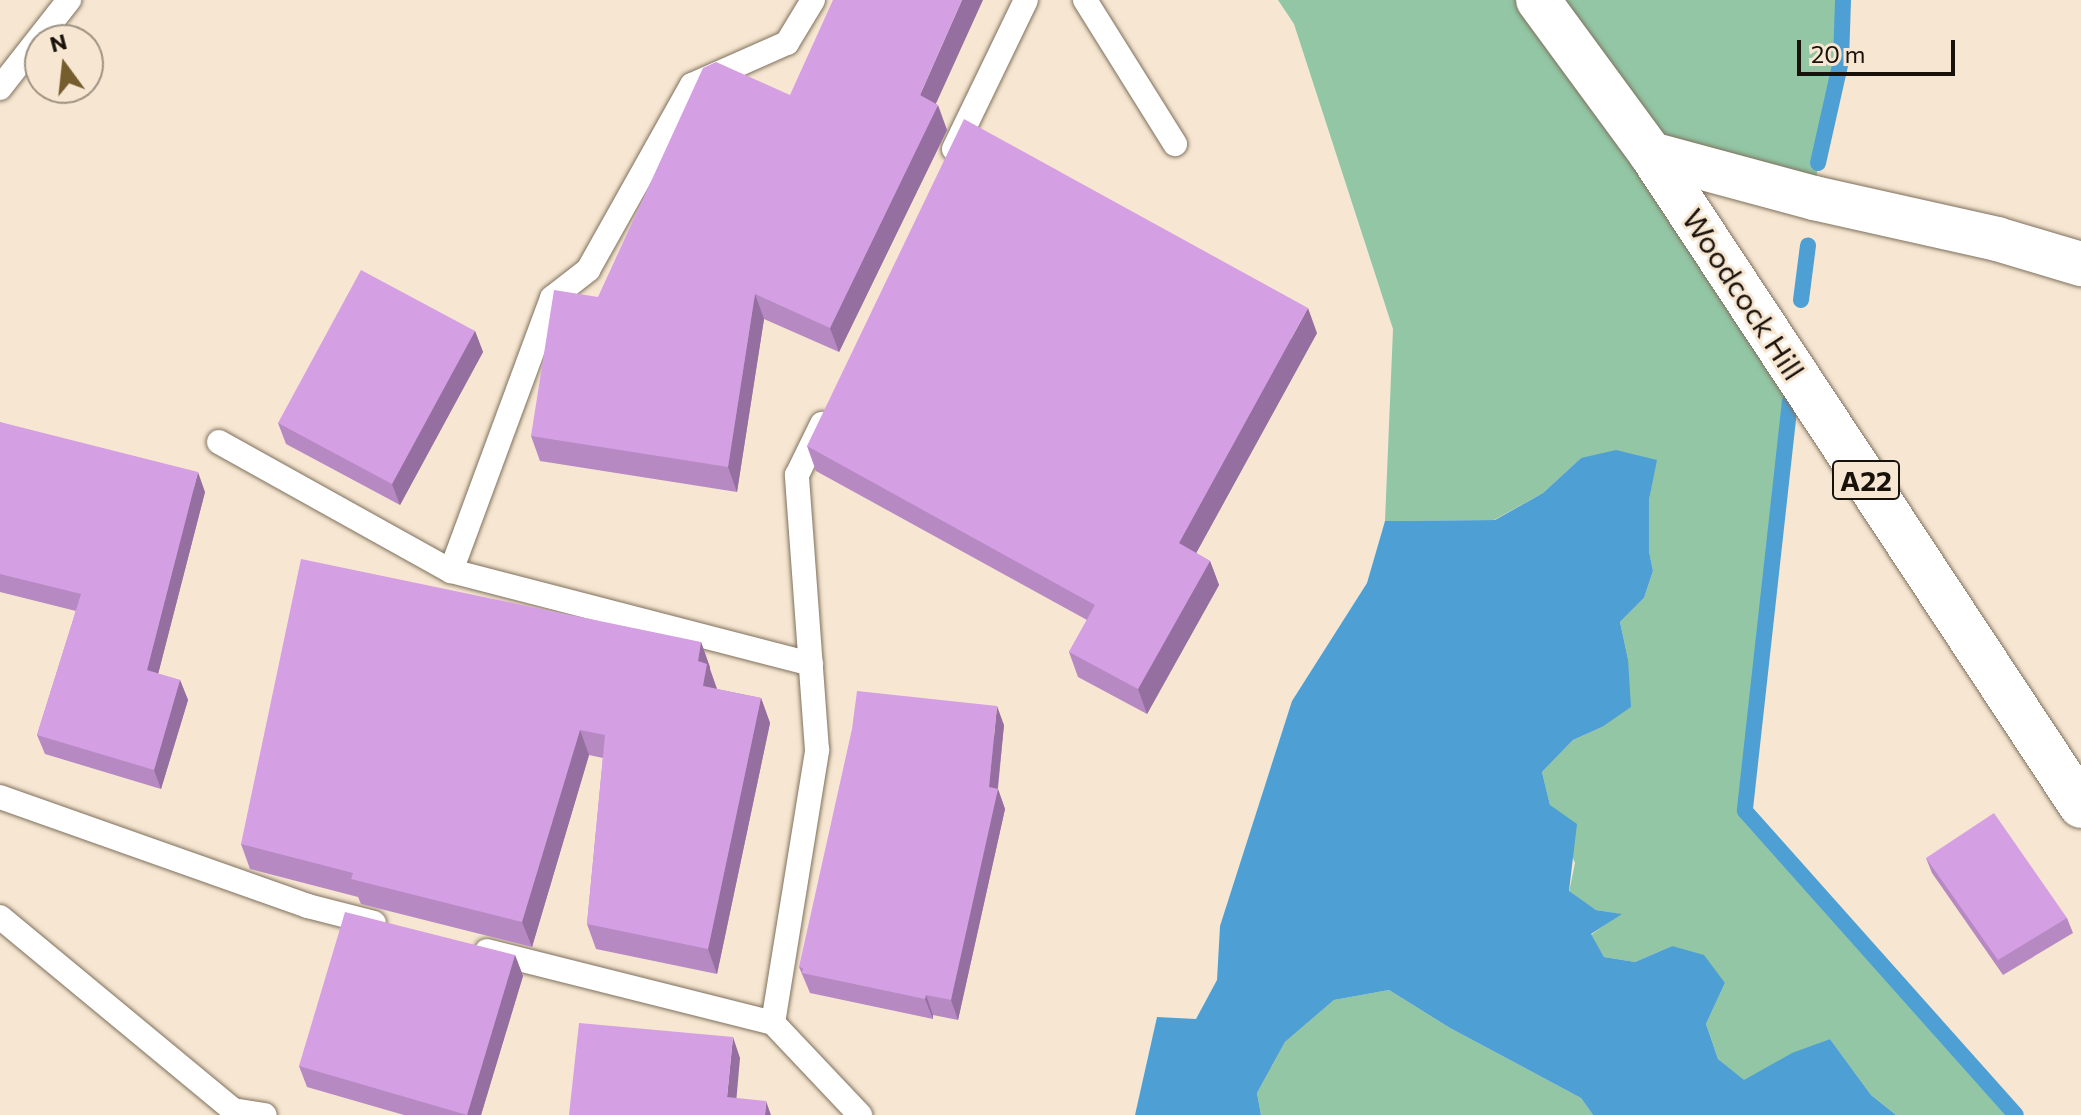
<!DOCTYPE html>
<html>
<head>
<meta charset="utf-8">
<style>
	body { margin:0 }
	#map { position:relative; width:2081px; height:1115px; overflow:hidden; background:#f7e7d2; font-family:Commissioner,sans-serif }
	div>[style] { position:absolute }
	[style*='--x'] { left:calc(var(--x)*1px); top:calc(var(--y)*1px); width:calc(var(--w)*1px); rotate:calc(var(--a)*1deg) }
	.green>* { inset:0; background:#92c6a4 }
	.water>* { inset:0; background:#4ea0d4 }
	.stream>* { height:16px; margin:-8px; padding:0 8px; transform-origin:8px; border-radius:8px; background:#4ea0d4 }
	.roads { filter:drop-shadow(0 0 2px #7e705d) drop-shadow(0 0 2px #7e705d) }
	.service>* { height:24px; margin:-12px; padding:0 12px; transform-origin:12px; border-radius:12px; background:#fff }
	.minor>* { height:44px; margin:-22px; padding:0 22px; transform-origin:22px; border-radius:22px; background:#fff }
	.trunk>* { height:44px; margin:-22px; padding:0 22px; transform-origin:22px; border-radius:22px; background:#fff }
	.wall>* { inset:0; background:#b689c3 }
	.shaded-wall>* { inset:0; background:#946f9f }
	.building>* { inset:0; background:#d49fe3 }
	span { translate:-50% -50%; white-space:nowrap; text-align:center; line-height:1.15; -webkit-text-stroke:6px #f7e7d2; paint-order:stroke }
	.shield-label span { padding:2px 6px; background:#f7e7d2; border:2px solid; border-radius:6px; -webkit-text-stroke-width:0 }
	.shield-label { font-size:28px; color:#18120b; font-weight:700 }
	.street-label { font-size:30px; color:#18120b }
	.north { position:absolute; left:24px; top:24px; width:80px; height:80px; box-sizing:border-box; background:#f7e7d2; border:2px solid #9e9282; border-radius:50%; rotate:345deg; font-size:22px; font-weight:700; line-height:32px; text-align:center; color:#18120b }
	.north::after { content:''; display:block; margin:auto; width:28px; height:36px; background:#765d2e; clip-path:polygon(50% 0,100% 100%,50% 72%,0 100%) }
	.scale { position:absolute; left:1797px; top:40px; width:158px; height:36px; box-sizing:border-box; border:4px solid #18120b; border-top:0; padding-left:10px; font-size:24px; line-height:28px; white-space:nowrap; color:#18120b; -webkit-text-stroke:6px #f7e7d2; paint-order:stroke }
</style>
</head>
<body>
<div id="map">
	<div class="green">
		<i style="clip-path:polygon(1278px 0,1843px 0,1841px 61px,1818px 163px,1814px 198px,1652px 154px,1790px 401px,1745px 811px,2016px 1115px,1896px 1115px,1871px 1095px,1830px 1039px,1792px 1054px,1744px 1081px,1718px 1059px,1706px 1024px,1725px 983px,1672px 946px,1635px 962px,1604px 957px,1591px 935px,1620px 914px,1596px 910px,1569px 892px,1575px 863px,1550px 805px,1542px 772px,1573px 740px,1602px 727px,1628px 659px,1620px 622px,1644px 598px,1653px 571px,1649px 551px,1649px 500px,1656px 460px,1581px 458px,1543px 493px,1494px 520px,1385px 521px,1393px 329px,1294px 24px)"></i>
		<i style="clip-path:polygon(1389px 990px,1450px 1028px,1581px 1098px,1593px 1115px,1261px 1115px,1257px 1093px,1285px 1042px,1334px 1000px)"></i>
	</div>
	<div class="water">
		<i style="clip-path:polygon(1616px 450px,1657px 460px,1649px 500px,1649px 551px,1653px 571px,1644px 598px,1620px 622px,1628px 659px,1631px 707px,1602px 727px,1573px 740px,1542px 772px,1550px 805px,1577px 824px,1569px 891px,1596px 910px,1622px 914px,1591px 934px,1604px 957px,1635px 962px,1672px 946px,1704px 955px,1725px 983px,1706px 1024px,1718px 1059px,1744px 1080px,1792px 1053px,1830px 1039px,1871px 1095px,1896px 1115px,1593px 1115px,1581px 1098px,1450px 1028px,1389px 990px,1334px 1000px,1285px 1042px,1257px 1093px,1261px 1115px,1135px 1115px,1157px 1017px,1196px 1019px,1217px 980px,1220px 926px,1292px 701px,1367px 583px,1385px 521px,1495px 520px,1543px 493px,1581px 458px)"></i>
	</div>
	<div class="stream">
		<i style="--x:1818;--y:163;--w:105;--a:-77.3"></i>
		<i style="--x:1841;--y:61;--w:61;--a:-88.1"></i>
		<i style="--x:1801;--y:300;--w:55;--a:-82.7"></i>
		<i style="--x:1790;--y:401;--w:412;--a:96.3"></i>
		<i style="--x:1745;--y:811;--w:407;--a:48.3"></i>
	</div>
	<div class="roads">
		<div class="service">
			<i style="--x:1085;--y:0;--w:170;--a:58"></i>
			<i style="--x:0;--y:88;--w:112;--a:-51.9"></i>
			<i style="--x:954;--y:149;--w:165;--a:-64.2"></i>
			<i style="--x:219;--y:442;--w:265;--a:29.1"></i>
			<i style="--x:811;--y:664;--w:372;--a:-165.5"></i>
			<i style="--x:451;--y:571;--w:291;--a:-69.7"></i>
			<i style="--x:552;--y:298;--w:46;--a:-37.9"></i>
			<i style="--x:588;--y:270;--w:212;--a:-60.7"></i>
			<i style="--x:692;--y:85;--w:104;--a:-23.9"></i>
			<i style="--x:787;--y:43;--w:50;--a:-58.8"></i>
			<i style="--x:0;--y:797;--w:327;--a:19.5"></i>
			<i style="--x:308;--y:906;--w:68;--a:14.4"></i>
			<i style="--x:0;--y:917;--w:303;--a:39.6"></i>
			<i style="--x:233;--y:1110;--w:32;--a:9"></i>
			<i style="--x:487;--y:951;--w:295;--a:14.1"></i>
			<i style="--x:773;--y:1023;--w:277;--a:-80.8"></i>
			<i style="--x:817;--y:750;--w:276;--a:-94.2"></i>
			<i style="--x:797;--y:475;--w:57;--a:-63.9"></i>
			<i style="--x:773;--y:1023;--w:127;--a:46.6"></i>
		</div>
		<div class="minor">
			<i style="--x:1651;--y:154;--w:169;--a:15.1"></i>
			<i style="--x:1814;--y:198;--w:188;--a:12.6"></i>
			<i style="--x:1997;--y:239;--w:88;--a:16.6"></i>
		</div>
		<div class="trunk">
			<i style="--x:1538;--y:0;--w:191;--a:53.7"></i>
			<i style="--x:1651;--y:154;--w:781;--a:56.59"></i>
		</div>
	</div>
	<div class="wall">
		<i style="clip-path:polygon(790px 95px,936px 104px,947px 130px,839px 352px,764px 319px,737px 492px,540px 461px,531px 436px,598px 297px)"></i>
		<i style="clip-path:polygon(475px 331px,483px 352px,400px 505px,286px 444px,278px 423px)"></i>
		<i style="clip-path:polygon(1317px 333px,1196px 553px,1210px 561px,1219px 585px,1147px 714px,1078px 677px,1069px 652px,1087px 620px,816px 471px,807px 446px)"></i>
		<i style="clip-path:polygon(0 422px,205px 492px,158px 674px,180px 680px,188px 700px,161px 789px,45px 754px,37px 735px,76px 611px,0 592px)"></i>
		<i style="clip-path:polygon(701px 642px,717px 689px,761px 698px,770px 723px,717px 974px,596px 949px,587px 924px,603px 758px,589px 755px,532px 947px,361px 904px,358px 897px,250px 869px,241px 844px)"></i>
		<i style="clip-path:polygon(1004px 725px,998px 789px,1005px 809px,958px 1020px,933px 1015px,933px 1019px,810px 993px,799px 967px)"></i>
		<i style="clip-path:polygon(1926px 858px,2067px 918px,2073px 933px,2003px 975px,1932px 873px)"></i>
		<i style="clip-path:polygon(515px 955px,523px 976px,481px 1115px,404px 1115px,307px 1087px,299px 1066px)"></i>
	</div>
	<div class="shaded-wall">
		<i style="clip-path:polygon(962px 0,983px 0,929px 119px,920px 95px)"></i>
		<i style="clip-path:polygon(938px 105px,947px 130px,839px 352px,830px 328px)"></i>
		<i style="clip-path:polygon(755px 294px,764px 319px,737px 492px,728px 467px)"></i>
		<i style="clip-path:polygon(1308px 308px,1317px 333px,1188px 568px,1179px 543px)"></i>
		<i style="clip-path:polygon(475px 331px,483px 352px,400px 505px,392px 484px)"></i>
		<i style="clip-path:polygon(198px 472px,205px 492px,154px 690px,147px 670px)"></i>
		<i style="clip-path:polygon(1210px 561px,1219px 585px,1147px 714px,1138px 689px)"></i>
		<i style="clip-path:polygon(701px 642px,710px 667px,710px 670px,717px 689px,703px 686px,698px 661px)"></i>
		<i style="clip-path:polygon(180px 680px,188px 700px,161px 789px,154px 770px)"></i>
		<i style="clip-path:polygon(761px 698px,770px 723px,717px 974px,708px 949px)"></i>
		<i style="clip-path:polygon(997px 706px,1004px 725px,997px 793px,998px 789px,1005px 809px,958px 1020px,951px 1000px,989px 787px)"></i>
		<i style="clip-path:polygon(580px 730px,589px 755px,532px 947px,522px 922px)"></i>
		<i style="clip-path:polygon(515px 955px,523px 976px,481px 1115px,467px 1115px)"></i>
		<i style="clip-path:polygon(926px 995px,933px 1015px,933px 1019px,925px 999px)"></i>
		<i style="clip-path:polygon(733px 1037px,740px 1058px,735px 1115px,727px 1097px)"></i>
		<i style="clip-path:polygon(766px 1101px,771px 1115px,765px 1115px)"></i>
	</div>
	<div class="building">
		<i style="clip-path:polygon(833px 0,962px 0,920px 95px,938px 105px,830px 328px,755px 294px,728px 467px,531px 436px,554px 290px,598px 297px,703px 68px,716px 62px,790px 95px)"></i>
		<i style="clip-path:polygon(964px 119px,1308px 308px,1179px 543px,1210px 561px,1138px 689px,1069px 652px,1095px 605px,807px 446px)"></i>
		<i style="clip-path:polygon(361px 270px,475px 331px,392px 484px,278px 423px)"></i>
		<i style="clip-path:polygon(0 422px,198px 472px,147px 670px,180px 680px,154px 770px,37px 735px,81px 594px,0 574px)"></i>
		<i style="clip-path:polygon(301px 559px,701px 642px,698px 661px,707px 664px,703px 686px,761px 698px,708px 949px,587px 924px,605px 735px,580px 730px,522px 922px,351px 879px,353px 873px,241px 844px)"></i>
		<i style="clip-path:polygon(857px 691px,997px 706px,989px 787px,998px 789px,951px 1000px,926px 995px,925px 999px,802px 973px,803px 968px,799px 967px,852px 729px)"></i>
		<i style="clip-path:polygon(1994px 813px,2067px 918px,1998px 960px,1926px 858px)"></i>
		<i style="clip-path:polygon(345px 912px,515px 955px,467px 1115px,299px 1066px)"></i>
		<i style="clip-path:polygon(579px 1023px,733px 1037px,727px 1097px,766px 1101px,765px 1115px,569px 1115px)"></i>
	</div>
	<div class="shield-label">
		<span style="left:1866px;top:480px">A22</span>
	</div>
	<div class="street-label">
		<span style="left:1744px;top:294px;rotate:57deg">Woodcock Hill</span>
	</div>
	<div class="north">N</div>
	<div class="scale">20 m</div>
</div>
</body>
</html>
